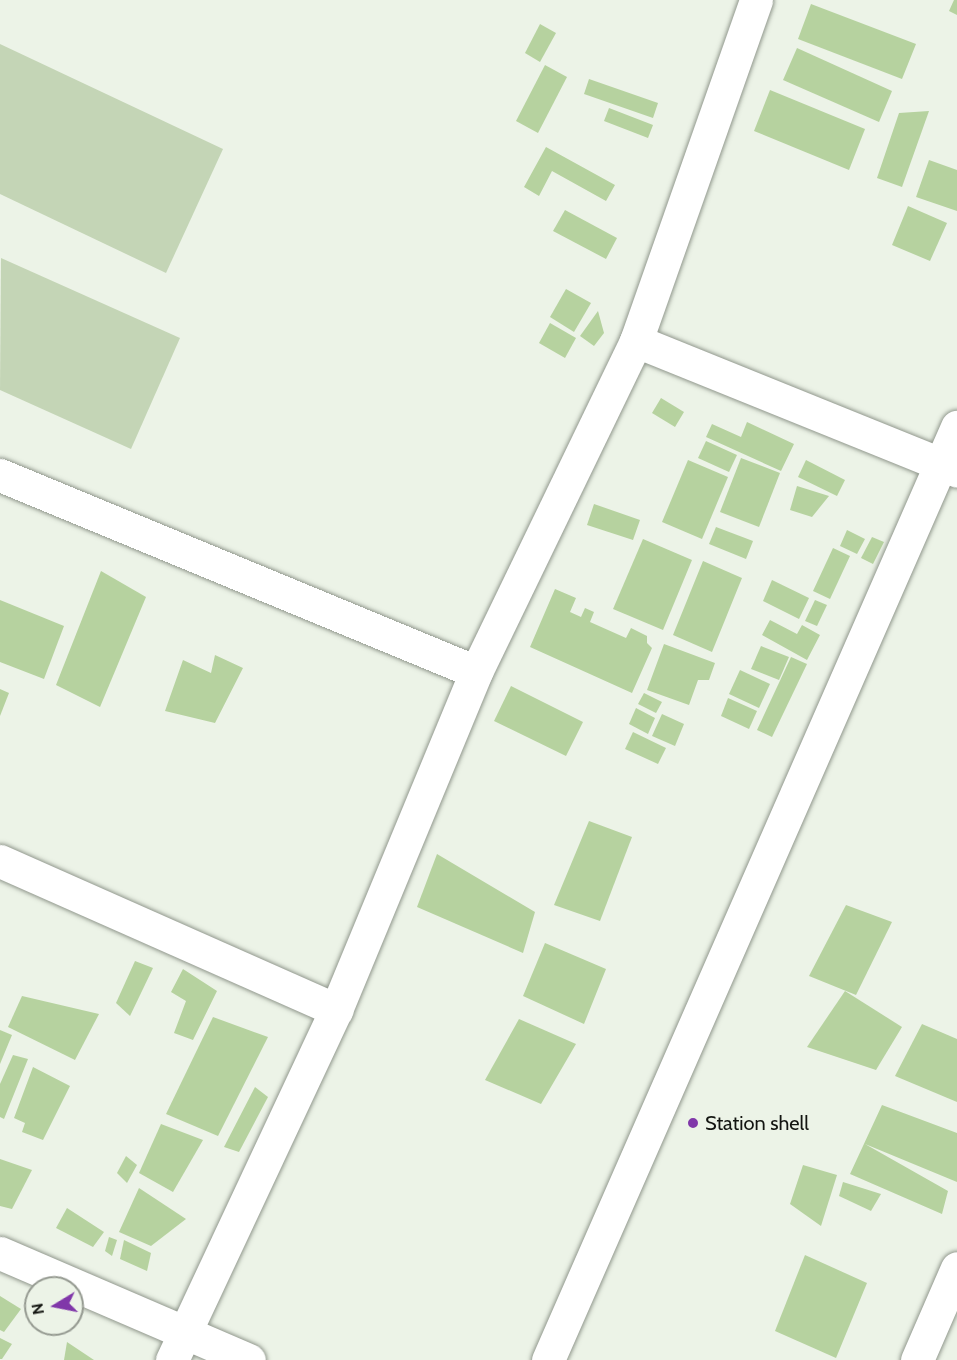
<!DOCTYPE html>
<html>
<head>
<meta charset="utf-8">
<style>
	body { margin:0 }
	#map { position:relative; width:957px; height:1360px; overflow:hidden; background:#ecf3e7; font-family:Cabin,sans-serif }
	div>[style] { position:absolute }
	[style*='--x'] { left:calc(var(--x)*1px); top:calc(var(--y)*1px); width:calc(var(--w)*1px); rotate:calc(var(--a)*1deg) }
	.green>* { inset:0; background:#c4d5b6 }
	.building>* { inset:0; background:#b6d29f }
	.roads { filter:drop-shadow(0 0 2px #91988d) drop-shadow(0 0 2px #91988d) }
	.minor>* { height:33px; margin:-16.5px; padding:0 16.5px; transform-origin:16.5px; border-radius:16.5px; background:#fff }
	.dots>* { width:16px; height:16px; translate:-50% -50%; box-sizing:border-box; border:3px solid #ecf3e7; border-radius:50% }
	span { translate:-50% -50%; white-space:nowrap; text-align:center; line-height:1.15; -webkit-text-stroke:6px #ecf3e7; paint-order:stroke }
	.poi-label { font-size:20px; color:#131511 }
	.left { translate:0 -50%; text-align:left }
	.north { position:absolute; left:24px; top:1276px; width:60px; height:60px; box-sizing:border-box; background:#ecf3e7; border:2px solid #959a91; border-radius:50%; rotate:260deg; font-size:16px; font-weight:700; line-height:24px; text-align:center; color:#131511 }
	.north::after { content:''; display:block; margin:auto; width:21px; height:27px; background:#8037a9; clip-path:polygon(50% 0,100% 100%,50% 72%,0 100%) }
</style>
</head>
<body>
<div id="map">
	<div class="green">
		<i style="clip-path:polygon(0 44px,223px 149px,166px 273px,0 194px)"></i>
		<i style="clip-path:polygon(1px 258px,180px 338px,131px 449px,0 390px)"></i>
	</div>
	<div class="building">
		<i style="clip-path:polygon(954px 0,957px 0,957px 15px,949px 11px)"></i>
		<i style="clip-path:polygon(811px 4px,916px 44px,902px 79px,798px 39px)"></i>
		<i style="clip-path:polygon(540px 24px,556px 33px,540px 62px,525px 53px)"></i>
		<i style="clip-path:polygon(797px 48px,892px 91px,879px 122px,783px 80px)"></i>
		<i style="clip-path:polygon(545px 65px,567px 77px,538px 133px,516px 121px)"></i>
		<i style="clip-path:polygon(589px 79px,658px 103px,653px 118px,584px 94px)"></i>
		<i style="clip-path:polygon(770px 90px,865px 129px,849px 170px,754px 131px)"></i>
		<i style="clip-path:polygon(609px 108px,653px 125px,648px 138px,604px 121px)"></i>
		<i style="clip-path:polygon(929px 111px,902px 187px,877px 178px,899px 113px)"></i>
		<i style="clip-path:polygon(546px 147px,615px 185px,606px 201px,552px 171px,539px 196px,524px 187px)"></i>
		<i style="clip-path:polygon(929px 160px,957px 170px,957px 211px,916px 197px)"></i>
		<i style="clip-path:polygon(908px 206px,947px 223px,930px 261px,892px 245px)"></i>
		<i style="clip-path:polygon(565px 210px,617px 238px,606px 259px,553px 231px)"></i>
		<i style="clip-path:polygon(566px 289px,591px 303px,574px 332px,550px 317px)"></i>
		<i style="clip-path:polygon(598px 311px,604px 333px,594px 346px,580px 336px)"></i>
		<i style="clip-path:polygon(550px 323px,576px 338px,565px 358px,539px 343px)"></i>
		<i style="clip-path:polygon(661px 398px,684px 412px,675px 427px,652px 413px)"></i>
		<i style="clip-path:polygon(747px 422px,794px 444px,781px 471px,706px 437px,712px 424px,741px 437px)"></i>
		<i style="clip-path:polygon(706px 441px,737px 455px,729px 472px,698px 458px)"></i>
		<i style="clip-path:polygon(741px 458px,780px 473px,759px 527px,720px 512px)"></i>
		<i style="clip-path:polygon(688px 460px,728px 477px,702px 539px,662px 522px)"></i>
		<i style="clip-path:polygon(806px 460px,845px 480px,837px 496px,798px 477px)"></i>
		<i style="clip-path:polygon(797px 486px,829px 496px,812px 517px,790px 510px)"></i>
		<i style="clip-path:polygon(594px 504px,640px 520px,633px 540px,587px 525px)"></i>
		<i style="clip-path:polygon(716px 527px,753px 541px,746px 559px,709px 544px)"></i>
		<i style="clip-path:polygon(847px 530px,865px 539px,857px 554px,840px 546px)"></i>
		<i style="clip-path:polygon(872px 537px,884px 542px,873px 564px,861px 558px)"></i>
		<i style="clip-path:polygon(643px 539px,692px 560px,663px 630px,613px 609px)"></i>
		<i style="clip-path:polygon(833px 548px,850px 556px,830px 599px,813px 591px)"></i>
		<i style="clip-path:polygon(703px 561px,742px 578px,712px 652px,673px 635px)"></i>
		<i style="clip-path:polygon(101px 571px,146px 597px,100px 707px,56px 685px)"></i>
		<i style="clip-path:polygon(772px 580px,809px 598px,799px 619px,763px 601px)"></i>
		<i style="clip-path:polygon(555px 589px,576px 598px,570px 612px,581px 617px,585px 608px,594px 612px,590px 622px,626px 638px,631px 628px,647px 636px,647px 643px,652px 648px,632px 693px,530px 647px)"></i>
		<i style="clip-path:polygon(0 600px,64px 626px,44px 679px,0 662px)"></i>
		<i style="clip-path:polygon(815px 600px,827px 605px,817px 626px,805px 621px)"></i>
		<i style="clip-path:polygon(770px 620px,797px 634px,802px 625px,820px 635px,807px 660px,762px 635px)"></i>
		<i style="clip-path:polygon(664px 644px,715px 663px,709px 680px,698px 680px,689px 705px,647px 690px)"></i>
		<i style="clip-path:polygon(761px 646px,789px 657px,779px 680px,751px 669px)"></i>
		<i style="clip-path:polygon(215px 655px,243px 668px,215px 723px,165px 711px,183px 660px,211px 673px)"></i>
		<i style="clip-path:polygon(791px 657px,807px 664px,772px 737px,757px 730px)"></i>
		<i style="clip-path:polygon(740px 670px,770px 684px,759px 708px,729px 694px)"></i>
		<i style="clip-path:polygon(511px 686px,583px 722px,566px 756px,494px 721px)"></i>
		<i style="clip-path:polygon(0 689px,9px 693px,0 716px)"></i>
		<i style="clip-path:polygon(644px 693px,662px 702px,656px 713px,638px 704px)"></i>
		<i style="clip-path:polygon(728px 698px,757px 711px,749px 729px,721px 716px)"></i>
		<i style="clip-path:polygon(636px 708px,655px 718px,648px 734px,629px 724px)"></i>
		<i style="clip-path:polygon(662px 714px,684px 724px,675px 746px,652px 736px)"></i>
		<i style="clip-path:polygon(633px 732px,666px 748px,658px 764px,625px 749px)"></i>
		<i style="clip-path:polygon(589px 821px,632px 837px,600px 921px,554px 905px)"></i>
		<i style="clip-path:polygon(437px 854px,535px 912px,523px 953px,417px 907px)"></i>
		<i style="clip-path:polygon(846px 905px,892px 922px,856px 995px,809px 976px)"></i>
		<i style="clip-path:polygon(545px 943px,606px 969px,584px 1024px,523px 996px)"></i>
		<i style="clip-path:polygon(135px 961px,153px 968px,130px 1016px,116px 1003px)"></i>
		<i style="clip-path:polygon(183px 969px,217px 991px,193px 1040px,174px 1033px,186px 1001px,171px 992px)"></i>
		<i style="clip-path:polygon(845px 991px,902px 1027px,876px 1070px,807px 1047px)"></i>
		<i style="clip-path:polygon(22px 996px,99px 1014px,75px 1060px,8px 1027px)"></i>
		<i style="clip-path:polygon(213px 1017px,268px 1037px,218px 1136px,166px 1114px)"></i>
		<i style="clip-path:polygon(519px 1019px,576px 1044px,541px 1104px,485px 1080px)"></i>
		<i style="clip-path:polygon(922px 1024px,957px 1039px,957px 1102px,895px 1076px)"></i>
		<i style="clip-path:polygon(0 1030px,12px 1035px,0 1064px)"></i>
		<i style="clip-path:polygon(13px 1055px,28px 1059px,4px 1119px,0 1117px,0 1084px)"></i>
		<i style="clip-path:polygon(33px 1067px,70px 1086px,43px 1140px,22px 1132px,25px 1123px,14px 1118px)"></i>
		<i style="clip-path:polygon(255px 1087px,268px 1097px,239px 1152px,224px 1147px)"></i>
		<i style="clip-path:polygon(882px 1105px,957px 1133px,957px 1182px,865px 1144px,948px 1191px,942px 1214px,850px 1174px)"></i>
		<i style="clip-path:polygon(161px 1124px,203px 1140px,173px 1192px,139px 1173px)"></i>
		<i style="clip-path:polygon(126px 1156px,137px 1165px,127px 1183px,117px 1173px)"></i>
		<i style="clip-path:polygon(0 1159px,32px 1170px,12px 1209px,0 1206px)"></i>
		<i style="clip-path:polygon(803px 1165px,837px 1175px,821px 1226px,790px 1204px)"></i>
		<i style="clip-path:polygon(843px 1182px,881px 1194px,871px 1211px,839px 1196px)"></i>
		<i style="clip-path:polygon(139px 1188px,186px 1219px,151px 1246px,119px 1232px)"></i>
		<i style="clip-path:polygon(67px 1208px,104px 1232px,93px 1247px,56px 1228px)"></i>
		<i style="clip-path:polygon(109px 1237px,117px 1240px,112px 1256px,105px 1251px)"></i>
		<i style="clip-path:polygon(124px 1240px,151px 1253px,147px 1271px,120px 1259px)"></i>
		<i style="clip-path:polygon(805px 1255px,867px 1283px,836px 1358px,775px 1331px)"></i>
		<i style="clip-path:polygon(0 1296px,21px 1309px,4px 1332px,0 1330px)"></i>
		<i style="clip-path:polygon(0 1338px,12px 1344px,2px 1359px,0 1359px)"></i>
		<i style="clip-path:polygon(67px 1342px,94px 1360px,64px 1360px)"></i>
	</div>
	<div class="roads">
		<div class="minor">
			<i style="--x:636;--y:341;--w:346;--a:22"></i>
			<i style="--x:0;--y:475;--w:515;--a:22.48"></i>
			<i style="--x:0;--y:861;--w:368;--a:23.9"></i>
			<i style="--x:0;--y:1253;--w:271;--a:23.3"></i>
			<i style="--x:172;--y:1360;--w:387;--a:-64.9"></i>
			<i style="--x:336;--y:1010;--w:366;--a:-67.5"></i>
			<i style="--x:476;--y:672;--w:368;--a:-64.2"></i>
			<i style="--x:636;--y:341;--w:361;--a:-70.6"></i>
			<i style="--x:548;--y:1360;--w:1019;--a:-66.33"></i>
			<i style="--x:917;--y:1360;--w:100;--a:-66.5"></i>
		</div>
	</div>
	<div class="dots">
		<i style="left:693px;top:1123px;background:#8037a9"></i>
	</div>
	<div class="poi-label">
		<span class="left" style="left:705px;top:1123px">Station shell</span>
	</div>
	<div class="north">N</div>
</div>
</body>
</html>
